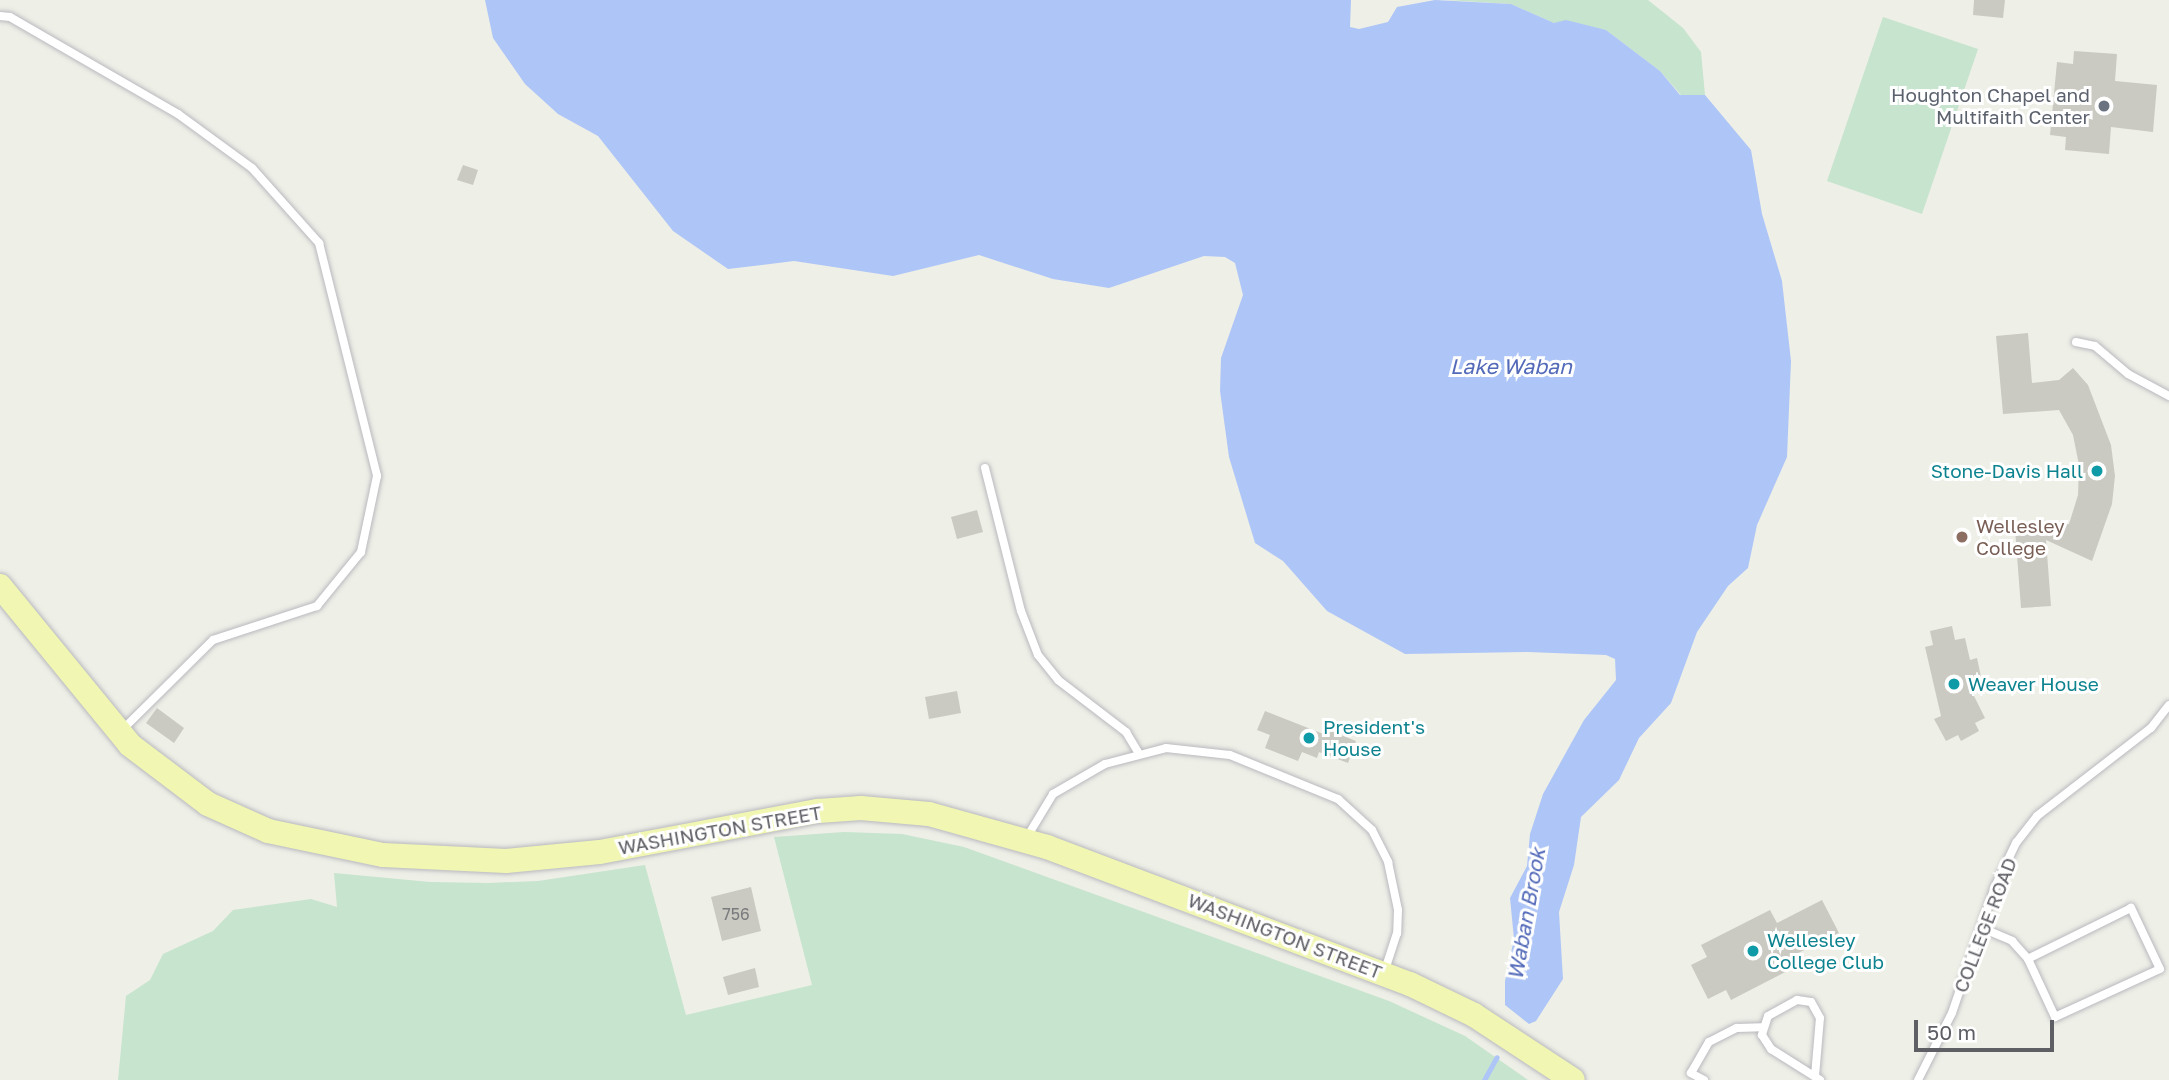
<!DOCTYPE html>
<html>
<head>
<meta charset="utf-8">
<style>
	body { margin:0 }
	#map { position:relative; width:2169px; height:1080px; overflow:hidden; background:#eeefe7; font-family:"Golos Text",sans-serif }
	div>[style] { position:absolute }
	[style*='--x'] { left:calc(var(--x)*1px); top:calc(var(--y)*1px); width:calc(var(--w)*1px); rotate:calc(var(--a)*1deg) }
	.green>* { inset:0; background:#c6e4ce }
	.water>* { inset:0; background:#aec5f7 }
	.stream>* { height:5px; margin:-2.5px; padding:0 2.5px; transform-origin:2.5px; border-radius:2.5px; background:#aec5f7 }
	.building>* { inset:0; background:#cacac3 }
	.roads { filter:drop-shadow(0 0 2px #b9b9bf) drop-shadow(0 0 2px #b9b9bf) }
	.service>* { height:8px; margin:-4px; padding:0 4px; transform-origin:4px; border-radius:4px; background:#fff }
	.primary>* { height:24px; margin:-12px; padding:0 12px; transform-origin:12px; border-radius:12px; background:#f1f7b3 }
	.dots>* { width:19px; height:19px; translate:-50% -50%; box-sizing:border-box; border:4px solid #fff; border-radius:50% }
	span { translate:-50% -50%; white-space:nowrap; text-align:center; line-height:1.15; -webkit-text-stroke:6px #fff; paint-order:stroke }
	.number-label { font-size:16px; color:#797a7c }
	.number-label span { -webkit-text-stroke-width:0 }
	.worship-label { font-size:19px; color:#5b616d }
	.right { translate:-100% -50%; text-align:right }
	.culture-label { font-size:19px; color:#0d838f }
	.left { translate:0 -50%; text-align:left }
	.education-label { font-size:19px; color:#785e54 }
	.street-label { font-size:19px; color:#5e5f65 }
	.water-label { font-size:21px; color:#536ab9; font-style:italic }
	.scale { position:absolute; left:1914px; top:1020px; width:140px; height:32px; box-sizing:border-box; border:4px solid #5e5f65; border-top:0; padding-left:9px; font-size:21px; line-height:24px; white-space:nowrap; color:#5e5f65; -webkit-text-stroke:5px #fff; paint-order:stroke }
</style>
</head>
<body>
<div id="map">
	<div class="green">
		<i style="clip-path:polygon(1447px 0,1648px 0,1683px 28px,1701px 52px,1705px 95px,1681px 95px,1660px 71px,1606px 30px,1554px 23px,1511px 4px)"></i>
		<i style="clip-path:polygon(1883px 17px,1978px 49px,1922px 214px,1827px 181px)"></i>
		<i style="clip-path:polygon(844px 832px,902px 834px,964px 847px,1389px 1001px,1465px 1036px,1528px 1080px,118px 1080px,126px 996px,150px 980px,163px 954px,213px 931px,233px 910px,311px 899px,337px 907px,334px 873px,430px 882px,488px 883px,538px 881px,645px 865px,686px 1015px,812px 985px,774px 837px)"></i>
	</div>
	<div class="water">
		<i style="clip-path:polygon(485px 0,1351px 0,1350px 27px,1359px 29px,1388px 22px,1397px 7px,1435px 0,1511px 4px,1554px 23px,1566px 20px,1606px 30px,1660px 71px,1680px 95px,1705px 95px,1751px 150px,1762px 214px,1782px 281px,1791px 361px,1787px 457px,1757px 525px,1748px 568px,1728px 586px,1697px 632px,1671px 703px,1639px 738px,1619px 780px,1581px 817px,1574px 865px,1559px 912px,1563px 979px,1536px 1021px,1529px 1024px,1505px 1005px,1505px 981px,1514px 939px,1510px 898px,1527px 866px,1530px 834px,1543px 794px,1584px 720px,1616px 680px,1615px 659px,1606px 655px,1528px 652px,1405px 654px,1327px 611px,1283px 561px,1255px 543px,1229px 457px,1220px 391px,1221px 358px,1243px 295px,1235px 263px,1225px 257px,1204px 256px,1109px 288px,1053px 279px,979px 255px,893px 276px,794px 261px,728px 269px,673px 231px,598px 136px,558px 114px,525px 84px,493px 38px)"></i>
	</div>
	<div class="stream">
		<i style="--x:1484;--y:1080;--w:26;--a:-61"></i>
	</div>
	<div class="building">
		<i style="clip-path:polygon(1974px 0,2005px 0,2003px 18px,1973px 15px)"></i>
		<i style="clip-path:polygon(2074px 51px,2117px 54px,2115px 81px,2157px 85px,2153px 132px,2111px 127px,2109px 154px,2065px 150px,2066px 137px,2050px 135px,2057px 62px,2073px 64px)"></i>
		<i style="clip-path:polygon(463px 165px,478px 170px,473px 185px,457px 180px)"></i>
		<i style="clip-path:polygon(2028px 333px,2032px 383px,2059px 380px,2073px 368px,2088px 385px,2111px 445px,2115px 476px,2112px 504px,2092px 561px,2046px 540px,2051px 606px,2021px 608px,2015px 529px,2069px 524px,2078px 495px,2079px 465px,2073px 435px,2059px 410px,2003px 414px,1996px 336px)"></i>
		<i style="clip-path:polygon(977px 510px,983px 532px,957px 539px,951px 517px)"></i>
		<i style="clip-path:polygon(1952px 626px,1955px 640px,1965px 638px,1970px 660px,1977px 658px,1981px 677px,1973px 679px,1975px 689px,1971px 690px,1985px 718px,1975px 723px,1979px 731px,1961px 741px,1958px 735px,1946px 741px,1934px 719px,1941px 716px,1925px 647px,1933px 645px,1930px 631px)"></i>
		<i style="clip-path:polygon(957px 691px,961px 713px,929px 719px,925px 697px)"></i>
		<i style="clip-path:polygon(157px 708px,184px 728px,174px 743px,146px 723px)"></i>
		<i style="clip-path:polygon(1265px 711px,1326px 735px,1328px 730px,1356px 741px,1348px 763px,1319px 752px,1317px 758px,1302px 752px,1298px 761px,1265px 748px,1270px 735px,1257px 730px)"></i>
		<i style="clip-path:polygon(751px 887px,761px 931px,722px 941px,711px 897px)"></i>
		<i style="clip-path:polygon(1822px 900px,1839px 933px,1792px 956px,1797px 966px,1731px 1000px,1726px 990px,1708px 999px,1691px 965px,1707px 957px,1701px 945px,1770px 910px,1777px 923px)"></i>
		<i style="clip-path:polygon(755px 968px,759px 987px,728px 995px,723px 977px)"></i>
	</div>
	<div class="roads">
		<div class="service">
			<i style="--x:0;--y:16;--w:10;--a:6"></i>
			<i style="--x:10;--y:17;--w:194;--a:30"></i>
			<i style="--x:178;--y:114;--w:92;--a:36.1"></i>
			<i style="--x:252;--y:168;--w:101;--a:48.2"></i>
			<i style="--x:319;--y:243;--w:240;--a:76"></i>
			<i style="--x:377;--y:476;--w:78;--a:101.9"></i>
			<i style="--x:361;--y:552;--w:70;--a:129.2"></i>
			<i style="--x:317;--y:606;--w:109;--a:161.9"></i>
			<i style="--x:213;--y:640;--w:129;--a:135.3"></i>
			<i style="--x:2076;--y:342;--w:19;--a:12"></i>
			<i style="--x:2095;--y:346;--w:43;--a:40.3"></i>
			<i style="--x:2128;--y:374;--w:47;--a:28.2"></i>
			<i style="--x:985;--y:468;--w:147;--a:75.9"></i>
			<i style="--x:1021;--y:611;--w:47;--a:68.9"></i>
			<i style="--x:1038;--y:655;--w:32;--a:51"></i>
			<i style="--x:1058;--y:680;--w:86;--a:37.4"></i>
			<i style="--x:1126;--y:732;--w:23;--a:59"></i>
			<i style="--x:1027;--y:837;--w:50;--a:-58.8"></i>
			<i style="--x:1053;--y:794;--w:60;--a:-30"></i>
			<i style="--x:1105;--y:764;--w:63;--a:-14.7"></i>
			<i style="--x:1166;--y:748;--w:64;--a:6.2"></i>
			<i style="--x:1230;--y:755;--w:117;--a:22.2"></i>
			<i style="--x:1338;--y:799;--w:46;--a:42.4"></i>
			<i style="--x:1372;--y:830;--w:36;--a:63"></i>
			<i style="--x:1388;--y:862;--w:49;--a:78.2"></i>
			<i style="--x:1398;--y:910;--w:23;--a:92"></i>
			<i style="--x:1397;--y:933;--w:40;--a:108"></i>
			<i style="--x:1982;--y:928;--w:33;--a:23"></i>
			<i style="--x:2012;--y:941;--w:24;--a:48"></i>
			<i style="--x:2028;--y:959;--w:64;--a:65"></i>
			<i style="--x:2055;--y:1017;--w:115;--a:-24.6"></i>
			<i style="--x:2160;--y:969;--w:68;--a:-115.4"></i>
			<i style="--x:2131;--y:908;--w:115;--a:153.7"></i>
			<i style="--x:1815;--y:1076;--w:58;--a:-85.1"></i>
			<i style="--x:1820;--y:1018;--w:18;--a:-119"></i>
			<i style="--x:1811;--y:1002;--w:14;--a:-172"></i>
			<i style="--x:1797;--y:1000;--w:33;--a:151"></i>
			<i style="--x:1768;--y:1016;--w:20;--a:108"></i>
			<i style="--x:1762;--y:1035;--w:17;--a:57"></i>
			<i style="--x:1771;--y:1049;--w:58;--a:32.3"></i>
			<i style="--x:1704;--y:1080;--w:15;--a:-152"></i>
			<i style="--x:1691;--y:1073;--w:36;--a:-60"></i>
			<i style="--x:1709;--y:1042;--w:31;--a:-27"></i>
			<i style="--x:1737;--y:1028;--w:25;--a:-2"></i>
			<i style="--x:1918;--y:1080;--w:75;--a:-63.1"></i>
			<i style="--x:1952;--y:1013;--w:133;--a:-71.2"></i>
			<i style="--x:1995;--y:887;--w:49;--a:-64.5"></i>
			<i style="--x:2016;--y:843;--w:34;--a:-52"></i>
			<i style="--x:2037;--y:816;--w:144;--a:-37.7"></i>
			<i style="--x:2151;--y:728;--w:29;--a:-52"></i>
		</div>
		<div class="primary">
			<i style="--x:0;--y:586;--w:205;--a:50.7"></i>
			<i style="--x:130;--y:745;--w:98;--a:37.1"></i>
			<i style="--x:208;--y:804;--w:66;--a:24.2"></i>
			<i style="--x:268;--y:831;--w:117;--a:11.8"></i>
			<i style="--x:383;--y:855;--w:123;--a:2.8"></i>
			<i style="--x:506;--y:861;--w:94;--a:-5.5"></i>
			<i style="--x:600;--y:852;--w:222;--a:-10.7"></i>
			<i style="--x:818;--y:811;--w:43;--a:-4"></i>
			<i style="--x:861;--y:808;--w:68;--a:5"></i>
			<i style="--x:929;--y:814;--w:123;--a:15.6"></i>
			<i style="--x:1047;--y:847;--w:388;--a:20.7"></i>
			<i style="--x:1410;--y:984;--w:71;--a:25.8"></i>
			<i style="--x:1474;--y:1015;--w:118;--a:33.3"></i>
		</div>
	</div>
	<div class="dots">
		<i style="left:2104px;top:106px;background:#6b7280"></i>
		<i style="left:2097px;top:471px;background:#0f9aa8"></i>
		<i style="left:1962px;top:537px;background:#8d6e63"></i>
		<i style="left:1954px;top:684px;background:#0f9aa8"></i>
		<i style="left:1309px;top:738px;background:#0f9aa8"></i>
		<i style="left:1753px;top:951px;background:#0f9aa8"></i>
	</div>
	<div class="number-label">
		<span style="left:736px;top:914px">756</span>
	</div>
	<div class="worship-label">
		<span class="right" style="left:2090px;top:106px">Houghton Chapel and<br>Multifaith Center</span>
	</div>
	<div class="culture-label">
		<span class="right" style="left:2083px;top:471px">Stone-Davis Hall</span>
		<span class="left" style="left:1968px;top:684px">Weaver House</span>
		<span class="left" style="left:1323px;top:738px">President's<br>House</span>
		<span class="left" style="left:1767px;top:951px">Wellesley<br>College Club</span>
	</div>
	<div class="education-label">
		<span class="left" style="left:1976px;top:537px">Wellesley<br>College</span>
	</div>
	<div class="street-label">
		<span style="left:720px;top:830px;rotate:-10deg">WASHINGTON STREET</span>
		<span style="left:1985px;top:925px;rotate:-69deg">COLLEGE ROAD</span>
		<span style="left:1285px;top:936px;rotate:21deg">WASHINGTON STREET</span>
	</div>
	<div class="water-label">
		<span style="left:1511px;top:366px">Lake Waban</span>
		<span style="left:1526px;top:914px;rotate:-80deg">Waban Brook</span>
	</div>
	<div class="scale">50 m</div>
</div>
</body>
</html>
